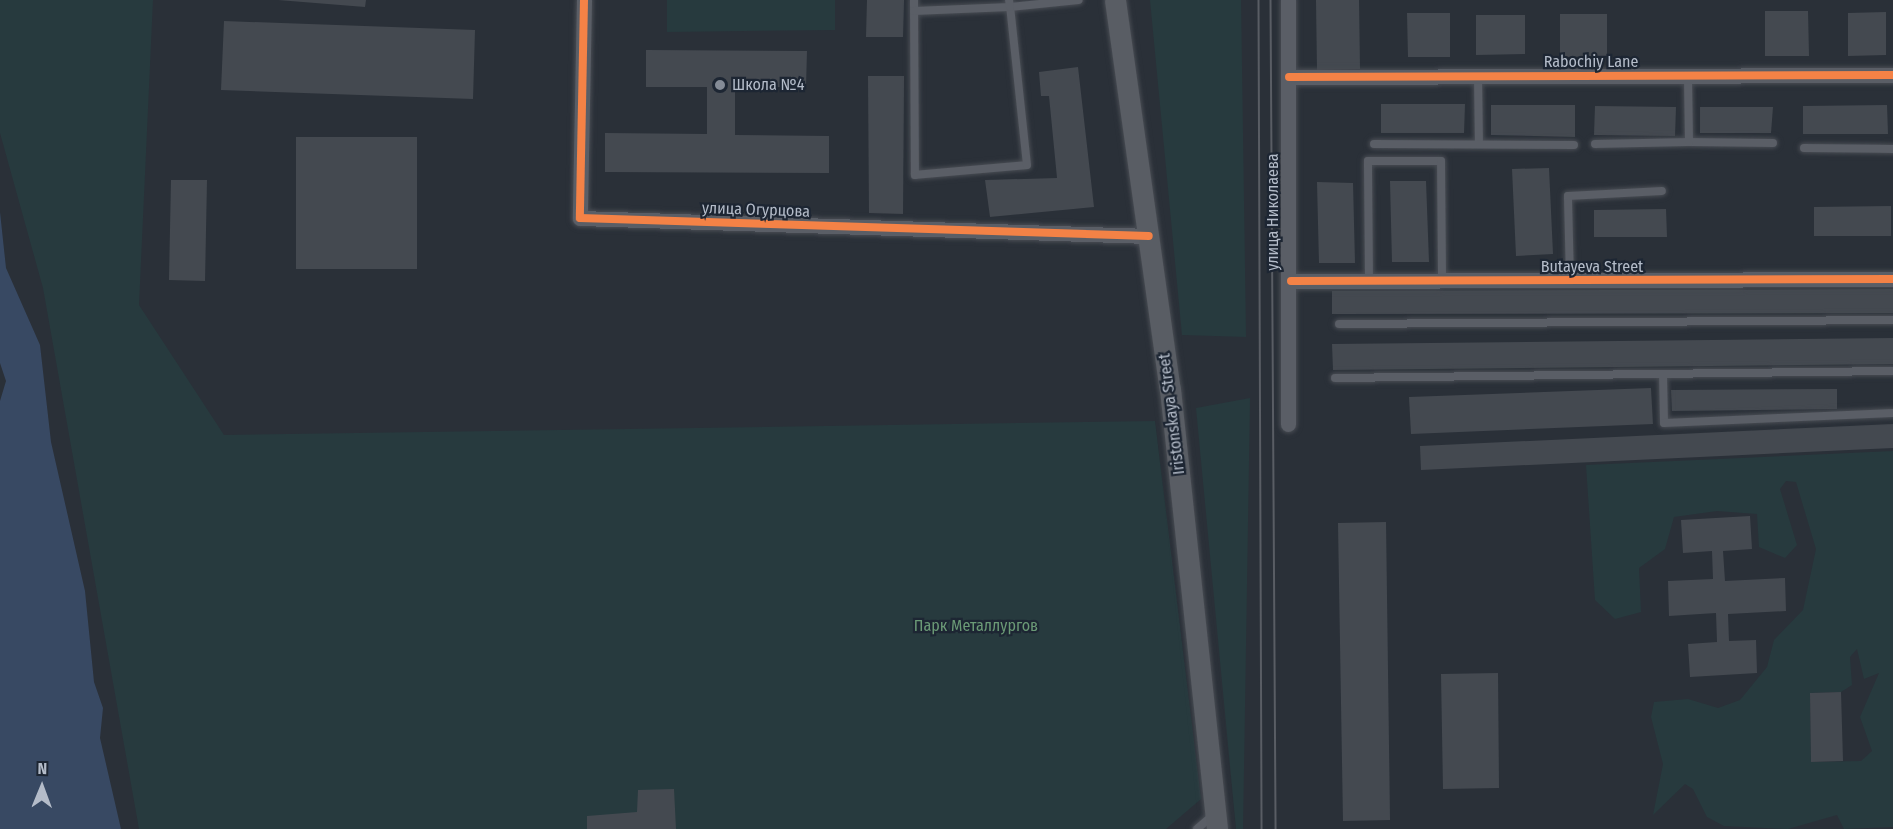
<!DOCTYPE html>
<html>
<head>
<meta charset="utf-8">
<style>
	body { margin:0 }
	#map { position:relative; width:1893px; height:829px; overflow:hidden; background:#2a3038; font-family:"Fira Sans Condensed",sans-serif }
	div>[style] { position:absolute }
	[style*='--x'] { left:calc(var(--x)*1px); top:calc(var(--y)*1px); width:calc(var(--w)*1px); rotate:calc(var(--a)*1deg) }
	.green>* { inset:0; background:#273a3e }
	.water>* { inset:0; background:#384963 }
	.building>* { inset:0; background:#444950 }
	.roads { filter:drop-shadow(0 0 2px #484c53) drop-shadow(0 0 2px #484c53) }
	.service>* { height:8px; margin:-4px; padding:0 4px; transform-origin:4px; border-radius:4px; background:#5a5e66 }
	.minor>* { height:15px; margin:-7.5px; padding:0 7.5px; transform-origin:7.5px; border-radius:7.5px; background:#5a5e66 }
	.secondary>* { height:21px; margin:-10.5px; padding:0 10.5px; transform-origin:10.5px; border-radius:10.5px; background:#595d64 }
	.tram>* { height:1.5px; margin:-0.75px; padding:0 0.75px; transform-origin:0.75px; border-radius:0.75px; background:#595d64 }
	.cycleway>* { height:8px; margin:-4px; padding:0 4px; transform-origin:4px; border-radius:4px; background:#f48246 }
	.dots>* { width:16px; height:16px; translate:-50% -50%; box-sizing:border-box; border:3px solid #1d2633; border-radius:50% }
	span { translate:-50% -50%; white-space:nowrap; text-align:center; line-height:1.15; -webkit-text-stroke:4.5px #1d2633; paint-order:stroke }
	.street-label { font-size:16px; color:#b4bcc9 }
	.poi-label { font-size:16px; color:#b4bcc9 }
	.left { translate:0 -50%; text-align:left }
	.park-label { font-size:16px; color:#6b9a76 }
	.north { position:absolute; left:12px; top:757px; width:60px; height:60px; -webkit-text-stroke:4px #1d2633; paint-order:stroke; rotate:1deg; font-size:16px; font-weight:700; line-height:24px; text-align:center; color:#b4bcc9 }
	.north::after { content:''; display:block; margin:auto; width:21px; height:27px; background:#b4bcc9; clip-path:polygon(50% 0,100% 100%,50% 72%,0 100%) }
</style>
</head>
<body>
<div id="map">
	<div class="green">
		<i style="clip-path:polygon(0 0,153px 0,139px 305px,224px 435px,1155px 421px,1201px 799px,1166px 829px,139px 829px,43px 288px,0 133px)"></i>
		<i style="clip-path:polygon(667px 0,835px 0,835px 30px,667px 32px)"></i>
		<i style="clip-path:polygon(1150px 0,1241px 0,1246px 337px,1182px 335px)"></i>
		<i style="clip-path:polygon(1250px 398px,1243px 829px,1236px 829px,1196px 408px)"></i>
		<i style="clip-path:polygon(evenodd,1893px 451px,1893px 827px,1844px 829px,1837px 815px,1788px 829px,1724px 826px,1707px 817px,1693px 789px,1685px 784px,1653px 815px,1663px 764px,1651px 717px,1654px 702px,1688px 699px,1718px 708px,1740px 700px,1767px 667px,1774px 640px,1803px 610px,1816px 549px,1796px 482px,1786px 481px,1780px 489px,1797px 545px,1785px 558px,1759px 547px,1757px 514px,1717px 511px,1674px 517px,1665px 549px,1639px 568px,1641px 612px,1615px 619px,1595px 600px,1586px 465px,1893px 451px,1857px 649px,1864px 679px,1879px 673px,1860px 717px,1872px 751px,1861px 761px,1811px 762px,1810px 693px,1841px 692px,1852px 685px,1850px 657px,1857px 649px)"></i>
	</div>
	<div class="water">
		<i style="clip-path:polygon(0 212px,6px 268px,40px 345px,51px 442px,85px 591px,94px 682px,103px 708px,100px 738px,121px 829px,0 829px,0 401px,6px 381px,0 363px)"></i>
	</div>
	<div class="building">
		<i style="clip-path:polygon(278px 0,366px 0,365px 7px)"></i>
		<i style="clip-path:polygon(867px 0,904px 0,903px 37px,866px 37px)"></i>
		<i style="clip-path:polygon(1316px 0,1359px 0,1360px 69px,1317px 70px)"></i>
		<i style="clip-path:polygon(1765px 11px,1808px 11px,1809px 56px,1765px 56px)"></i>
		<i style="clip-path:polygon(1886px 12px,1886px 55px,1848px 56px,1848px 13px)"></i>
		<i style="clip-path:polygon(1407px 13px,1450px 13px,1450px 57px,1408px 57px)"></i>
		<i style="clip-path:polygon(1560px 14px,1607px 14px,1607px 56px,1560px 57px)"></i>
		<i style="clip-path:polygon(1476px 15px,1525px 15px,1525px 54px,1476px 55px)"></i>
		<i style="clip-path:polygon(224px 21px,475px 30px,473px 99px,221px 90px)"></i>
		<i style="clip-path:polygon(646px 50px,807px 51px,806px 87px,735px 87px,735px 135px,829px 136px,829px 173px,605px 172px,605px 133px,707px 134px,707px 87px,646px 87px)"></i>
		<i style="clip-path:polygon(1078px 67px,1094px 207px,990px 217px,985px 180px,1057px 178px,1049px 96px,1041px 96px,1039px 72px)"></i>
		<i style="clip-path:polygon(868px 76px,904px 76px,903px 214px,869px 213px)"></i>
		<i style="clip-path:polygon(1381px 104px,1465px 104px,1464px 133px,1381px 133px)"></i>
		<i style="clip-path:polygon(1491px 105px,1575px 105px,1575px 137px,1491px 135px)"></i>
		<i style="clip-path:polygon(1887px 105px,1888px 134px,1803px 134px,1803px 106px)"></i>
		<i style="clip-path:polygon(1595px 106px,1676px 107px,1675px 136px,1594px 135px)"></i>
		<i style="clip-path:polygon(1700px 107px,1773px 107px,1771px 133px,1700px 133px)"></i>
		<i style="clip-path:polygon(296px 137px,417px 137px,417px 269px,296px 269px)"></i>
		<i style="clip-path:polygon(1549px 168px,1553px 254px,1516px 256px,1512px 169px)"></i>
		<i style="clip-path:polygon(171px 180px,207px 180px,205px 281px,169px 280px)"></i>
		<i style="clip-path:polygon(1390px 181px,1426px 181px,1429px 262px,1392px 262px)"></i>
		<i style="clip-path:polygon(1317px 182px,1353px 183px,1355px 263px,1319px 263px)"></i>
		<i style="clip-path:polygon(1891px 206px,1891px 236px,1814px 236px,1814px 207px)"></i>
		<i style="clip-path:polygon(1666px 209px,1667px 237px,1594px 237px,1594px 210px)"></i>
		<i style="clip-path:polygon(1893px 289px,1893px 313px,1332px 314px,1332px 291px)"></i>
		<i style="clip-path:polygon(1893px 338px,1893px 364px,1333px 370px,1332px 344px)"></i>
		<i style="clip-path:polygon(1651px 388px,1653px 424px,1411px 434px,1409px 397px)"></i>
		<i style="clip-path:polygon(1837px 389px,1837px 409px,1672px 411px,1671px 390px)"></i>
		<i style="clip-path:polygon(1893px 424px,1893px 448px,1421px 470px,1420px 446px)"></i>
		<i style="clip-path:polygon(1750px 516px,1752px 549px,1723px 551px,1725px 581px,1785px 578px,1786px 611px,1728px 614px,1729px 641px,1756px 640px,1757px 673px,1690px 677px,1688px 644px,1717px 642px,1716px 613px,1669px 616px,1668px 581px,1713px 579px,1712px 551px,1683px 553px,1681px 520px)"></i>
		<i style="clip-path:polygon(1386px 522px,1390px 820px,1343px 821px,1338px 523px)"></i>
		<i style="clip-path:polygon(1498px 673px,1499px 788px,1443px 789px,1441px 674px)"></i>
		<i style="clip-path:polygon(1841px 692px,1843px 761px,1811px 762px,1810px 693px)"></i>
		<i style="clip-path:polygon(674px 789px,676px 829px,587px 829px,587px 816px,637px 812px,638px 790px)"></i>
	</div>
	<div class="roads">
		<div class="service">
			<i style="--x:914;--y:0;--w:175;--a:89.7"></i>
			<i style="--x:915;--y:175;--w:112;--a:-5.1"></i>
			<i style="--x:1027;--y:165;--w:159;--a:-96.1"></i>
			<i style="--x:1010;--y:7;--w:69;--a:-5.8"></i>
			<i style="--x:914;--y:11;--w:96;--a:-2.4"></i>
			<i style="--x:1010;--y:7;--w:7;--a:-98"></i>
			<i style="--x:1478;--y:76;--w:68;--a:89.2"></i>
			<i style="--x:1689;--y:142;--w:84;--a:0.7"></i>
			<i style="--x:1374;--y:144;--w:200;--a:0.3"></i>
			<i style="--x:1595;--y:144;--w:94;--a:-1.2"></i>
			<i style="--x:1689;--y:142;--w:67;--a:-90.9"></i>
			<i style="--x:1804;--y:148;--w:89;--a:0.6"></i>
			<i style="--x:1570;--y:280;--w:84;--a:-91.4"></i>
			<i style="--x:1568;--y:196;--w:94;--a:-3"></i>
			<i style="--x:1369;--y:281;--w:120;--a:-90.5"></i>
			<i style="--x:1368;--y:161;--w:73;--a:0"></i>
			<i style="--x:1441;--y:161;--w:120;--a:89.5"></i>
			<i style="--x:1339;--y:324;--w:554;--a:-0.41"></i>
			<i style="--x:1663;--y:374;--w:49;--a:88.8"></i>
			<i style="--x:1664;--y:423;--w:229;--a:-2.5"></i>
			<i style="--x:1335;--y:378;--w:558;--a:-0.72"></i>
			<i style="--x:1197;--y:829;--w:20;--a:-41"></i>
		</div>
		<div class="minor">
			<i style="--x:584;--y:0;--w:218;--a:91.1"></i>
			<i style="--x:580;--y:218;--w:569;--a:1.81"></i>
			<i style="--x:1289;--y:77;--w:604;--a:-0.19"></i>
			<i style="--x:1291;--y:281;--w:602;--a:-0.19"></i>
			<i style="--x:1288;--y:424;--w:424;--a:-90"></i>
		</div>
		<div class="secondary">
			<i style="--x:1115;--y:0;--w:393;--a:82"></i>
			<i style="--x:1170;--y:389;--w:443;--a:83.9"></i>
		</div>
	</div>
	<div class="tram">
		<i style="--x:1259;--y:0;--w:829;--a:89.79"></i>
		<i style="--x:1271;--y:0;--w:829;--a:89.65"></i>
	</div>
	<div class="cycleway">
		<i style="--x:584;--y:0;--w:218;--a:91.1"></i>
		<i style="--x:580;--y:218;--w:569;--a:1.81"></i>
		<i style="--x:1289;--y:77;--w:604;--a:-0.19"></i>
		<i style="--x:1291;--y:281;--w:602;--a:-0.19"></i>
	</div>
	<div class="dots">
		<i style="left:720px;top:85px;background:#848b96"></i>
	</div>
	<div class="street-label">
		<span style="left:1591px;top:62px">Rabochiy Lane</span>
		<span style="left:756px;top:210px;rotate:2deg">улица Огурцова</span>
		<span style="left:1273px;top:212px;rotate:-90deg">улица Николаева</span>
		<span style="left:1592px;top:267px">Butayeva Street</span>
		<span style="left:1172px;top:414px;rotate:-97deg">Iristonskaya Street</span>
	</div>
	<div class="poi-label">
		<span class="left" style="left:732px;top:85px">Школа №4</span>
	</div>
	<div class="park-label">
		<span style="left:976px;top:626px">Парк Металлургов</span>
	</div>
	<div class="north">N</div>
</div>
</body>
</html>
